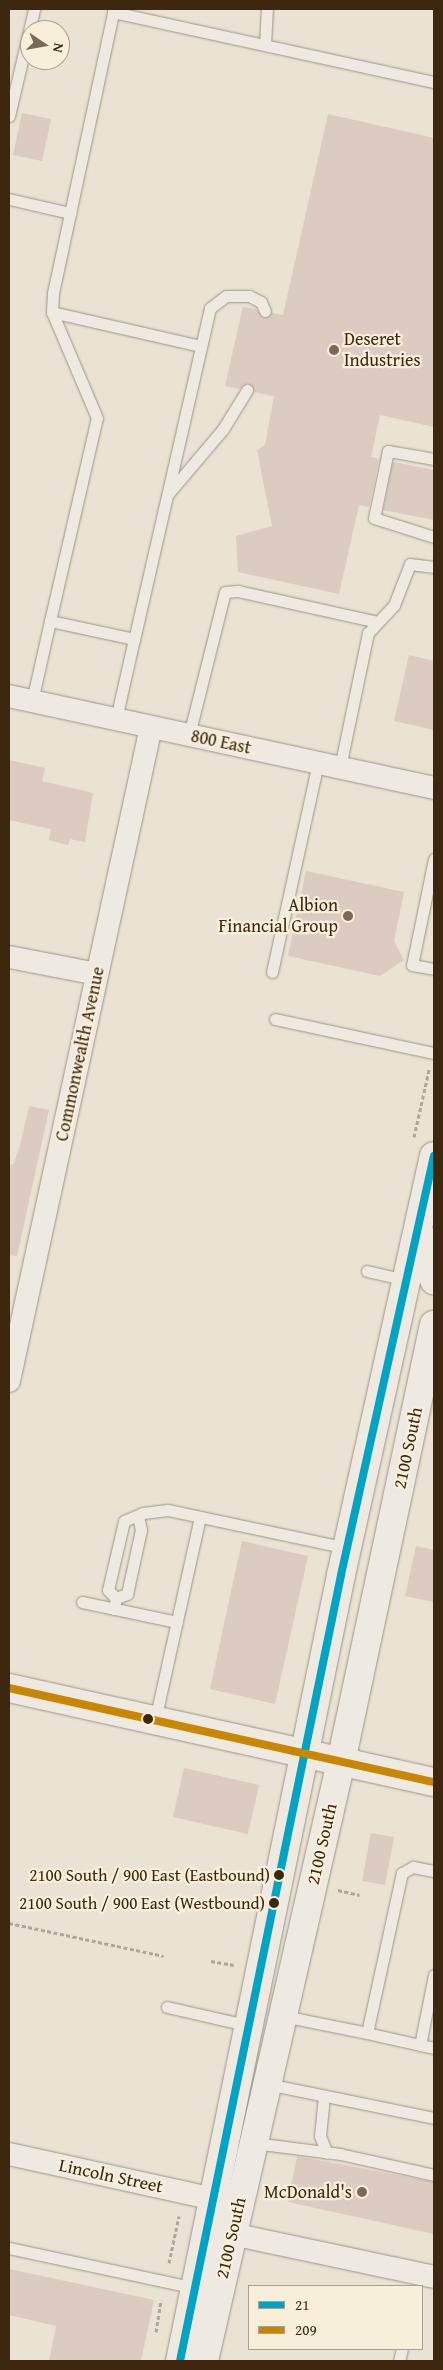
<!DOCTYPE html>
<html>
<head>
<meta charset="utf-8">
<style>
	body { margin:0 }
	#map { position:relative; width:443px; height:2370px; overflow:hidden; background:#eae2d2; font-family:"Gentium Book Plus",serif }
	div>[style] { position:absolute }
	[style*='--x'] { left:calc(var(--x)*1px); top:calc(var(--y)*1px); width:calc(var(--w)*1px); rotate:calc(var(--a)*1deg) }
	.building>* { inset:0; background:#dbcbc0 }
	.path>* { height:3px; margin-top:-1.5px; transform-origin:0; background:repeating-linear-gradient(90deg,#aca69e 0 4px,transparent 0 6.5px) }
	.roads { filter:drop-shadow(0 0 1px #9c9488) drop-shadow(0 0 1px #9c9488) }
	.lane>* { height:11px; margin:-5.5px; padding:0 5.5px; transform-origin:5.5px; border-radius:5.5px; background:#eeeae1 }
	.street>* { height:22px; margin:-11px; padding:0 11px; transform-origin:11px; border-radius:11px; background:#eeeae1 }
	.secondary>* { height:28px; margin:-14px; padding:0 14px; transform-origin:14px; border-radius:14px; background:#eeeae1 }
	.bus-1>* { height:8px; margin:-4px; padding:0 4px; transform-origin:4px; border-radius:4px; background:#03a3c4 }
	.bus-2>* { height:8px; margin:-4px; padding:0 4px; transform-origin:4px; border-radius:4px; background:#c88604 }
	.dots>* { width:14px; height:14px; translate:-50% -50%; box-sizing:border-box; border:2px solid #f8efdb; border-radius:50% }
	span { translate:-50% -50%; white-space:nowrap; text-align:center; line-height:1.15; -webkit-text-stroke:4.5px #f8efdb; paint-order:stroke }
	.bus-label { font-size:17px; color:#3d280f }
	.right { translate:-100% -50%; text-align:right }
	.poi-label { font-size:18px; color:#3d280f }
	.left { translate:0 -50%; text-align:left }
	.street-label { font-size:18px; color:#3d280f }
	.frame { position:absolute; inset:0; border:10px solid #3d280f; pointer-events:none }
	.legend { position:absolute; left:248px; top:2285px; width:175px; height:65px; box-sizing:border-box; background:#f8efdb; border:1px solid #ad9f89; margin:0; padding:6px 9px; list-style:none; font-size:15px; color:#3d280f }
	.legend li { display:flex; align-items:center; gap:10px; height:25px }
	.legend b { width:25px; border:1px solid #ad9f89 }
	.north { position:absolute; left:20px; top:20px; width:50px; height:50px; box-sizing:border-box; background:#f8efdb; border:1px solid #ad9f89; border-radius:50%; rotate:102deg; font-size:14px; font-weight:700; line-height:20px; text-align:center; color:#3d280f }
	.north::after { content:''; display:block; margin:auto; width:18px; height:22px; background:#7a6953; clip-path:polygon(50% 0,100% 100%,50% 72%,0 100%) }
</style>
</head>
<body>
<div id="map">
	<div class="building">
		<i style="clip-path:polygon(22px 113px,51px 119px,42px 161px,13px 155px)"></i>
		<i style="clip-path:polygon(328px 114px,434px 138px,434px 427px,380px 415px,371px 457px,379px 459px,369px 507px,359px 505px,339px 594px,238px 572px,236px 536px,272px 526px,257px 450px,265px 445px,274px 396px,254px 392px,248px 383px,239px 389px,225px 386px,243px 307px,256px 309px,264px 318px,272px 313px,283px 315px)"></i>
		<i style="clip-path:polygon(393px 462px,434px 470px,434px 520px,383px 510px)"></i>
		<i style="clip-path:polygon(409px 655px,434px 661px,434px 730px,394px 721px)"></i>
		<i style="clip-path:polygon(9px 760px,45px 768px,42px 781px,93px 793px,85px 842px,70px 839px,68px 845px,49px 840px,51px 829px,9px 820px)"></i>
		<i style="clip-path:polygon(306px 871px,404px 892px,394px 941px,404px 960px,380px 976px,288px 956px)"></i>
		<i style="clip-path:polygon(29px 1106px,49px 1110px,17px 1256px,9px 1255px,9px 1164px,13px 1165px,20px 1146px)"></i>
		<i style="clip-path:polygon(242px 1541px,308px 1556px,275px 1704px,210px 1689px)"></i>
		<i style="clip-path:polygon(416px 1546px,434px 1550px,434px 1602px,405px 1596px)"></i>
		<i style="clip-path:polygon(184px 1768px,259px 1785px,248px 1834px,173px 1817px)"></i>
		<i style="clip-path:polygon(371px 1833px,394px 1837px,385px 1885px,362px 1881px)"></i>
		<i style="clip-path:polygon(297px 2156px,434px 2182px,434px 2234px,288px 2202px)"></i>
		<i style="clip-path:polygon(9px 2269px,154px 2300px,141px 2361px,49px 2361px,56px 2326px,9px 2315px)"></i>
	</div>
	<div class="path">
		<i style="--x:414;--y:1137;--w:69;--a:-77.4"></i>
		<i style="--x:338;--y:1890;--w:22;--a:13"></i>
		<i style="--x:9;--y:1923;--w:158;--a:12"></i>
		<i style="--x:211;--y:1961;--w:23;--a:10"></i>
		<i style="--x:169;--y:2263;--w:48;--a:-78"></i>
		<i style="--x:156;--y:2332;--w:33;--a:-81"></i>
	</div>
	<div class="roads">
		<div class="lane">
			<i style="--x:265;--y:45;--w:36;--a:-87"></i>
			<i style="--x:9;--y:116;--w:110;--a:-76.8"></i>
			<i style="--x:9;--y:199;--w:63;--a:12.9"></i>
			<i style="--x:265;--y:311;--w:10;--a:-114"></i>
			<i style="--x:261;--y:302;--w:13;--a:-153"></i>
			<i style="--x:249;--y:296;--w:23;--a:180"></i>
			<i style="--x:226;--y:296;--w:20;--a:143"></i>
			<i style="--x:210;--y:308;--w:340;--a:102.9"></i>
			<i style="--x:134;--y:639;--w:86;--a:-167.9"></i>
			<i style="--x:50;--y:621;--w:208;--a:-77"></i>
			<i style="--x:97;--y:418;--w:115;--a:-113"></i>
			<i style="--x:52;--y:312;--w:19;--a:-87"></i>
			<i style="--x:53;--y:293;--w:287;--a:-77.9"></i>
			<i style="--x:113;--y:12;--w:329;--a:12.3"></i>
			<i style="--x:52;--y:312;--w:152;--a:12.9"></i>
			<i style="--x:434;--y:459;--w:47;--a:-170.1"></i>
			<i style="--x:388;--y:451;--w:68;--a:101.8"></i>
			<i style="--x:374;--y:518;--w:63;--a:17.6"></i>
			<i style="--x:168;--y:494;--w:85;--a:-49.8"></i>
			<i style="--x:223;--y:429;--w:46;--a:-58.4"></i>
			<i style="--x:32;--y:701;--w:82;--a:-77.3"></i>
			<i style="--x:116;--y:719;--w:82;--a:-77.3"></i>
			<i style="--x:189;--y:735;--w:147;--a:-75.9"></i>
			<i style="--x:225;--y:592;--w:13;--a:-4"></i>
			<i style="--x:238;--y:591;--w:143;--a:12.5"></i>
			<i style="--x:340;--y:767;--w:137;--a:-78.2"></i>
			<i style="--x:368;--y:633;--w:38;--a:-47"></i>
			<i style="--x:394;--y:605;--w:44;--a:-68.7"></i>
			<i style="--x:410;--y:564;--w:24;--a:7"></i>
			<i style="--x:434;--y:859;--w:108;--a:101.7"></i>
			<i style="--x:412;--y:965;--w:22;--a:10"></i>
			<i style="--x:272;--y:972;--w:214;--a:-77.6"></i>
			<i style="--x:275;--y:1019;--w:163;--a:12.1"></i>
			<i style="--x:367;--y:1271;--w:40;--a:13"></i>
			<i style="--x:116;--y:1598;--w:12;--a:-20"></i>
			<i style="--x:127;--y:1594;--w:66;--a:-77.7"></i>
			<i style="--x:141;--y:1530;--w:14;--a:-102"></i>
			<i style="--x:82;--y:1602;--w:97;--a:11.9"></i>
			<i style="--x:114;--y:1609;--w:11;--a:-80"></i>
			<i style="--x:116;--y:1598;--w:11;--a:-135"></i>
			<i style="--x:108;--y:1590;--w:71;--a:-76.9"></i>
			<i style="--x:124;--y:1521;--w:21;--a:-23"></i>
			<i style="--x:143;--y:1513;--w:25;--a:-7"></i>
			<i style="--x:168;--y:1510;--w:183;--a:12"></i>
			<i style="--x:155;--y:1720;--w:208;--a:-77.5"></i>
			<i style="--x:434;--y:1975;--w:71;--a:101.3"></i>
			<i style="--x:420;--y:2045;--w:14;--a:12"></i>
			<i style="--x:167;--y:2007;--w:85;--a:12.9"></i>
			<i style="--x:283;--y:2016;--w:86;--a:11.4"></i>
			<i style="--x:420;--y:2045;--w:54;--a:-167.2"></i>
			<i style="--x:367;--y:2033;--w:164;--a:-77.7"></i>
			<i style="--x:402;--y:1873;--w:13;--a:-29"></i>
			<i style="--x:413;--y:1867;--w:21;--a:11"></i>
			<i style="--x:267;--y:2084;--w:170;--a:11.5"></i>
			<i style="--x:324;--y:2096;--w:40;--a:95.7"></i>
			<i style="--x:320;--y:2136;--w:18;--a:68"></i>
			<i style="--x:254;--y:2143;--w:87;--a:7.3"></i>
			<i style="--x:340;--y:2154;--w:96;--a:12.6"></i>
			<i style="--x:9;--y:2248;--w:190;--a:12.1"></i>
			<i style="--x:399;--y:2361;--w:12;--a:-76"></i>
		</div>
		<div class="street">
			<i style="--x:9;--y:696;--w:435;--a:12.2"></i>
			<i style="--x:9;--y:957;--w:90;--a:10.9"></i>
			<i style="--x:9;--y:1381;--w:669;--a:-77.75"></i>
			<i style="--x:9;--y:2154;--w:210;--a:12.4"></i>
			<i style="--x:232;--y:2234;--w:207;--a:12"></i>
		</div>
		<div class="secondary">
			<i style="--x:434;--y:1242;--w:24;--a:99"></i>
			<i style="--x:430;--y:1266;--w:15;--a:74"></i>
			<i style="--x:9;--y:1688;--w:435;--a:12.5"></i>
			<i style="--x:180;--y:2361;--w:802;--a:-78.42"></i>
			<i style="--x:341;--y:1575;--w:429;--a:-77.5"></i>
			<i style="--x:204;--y:2361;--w:614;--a:-77.12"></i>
			<i style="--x:341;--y:1762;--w:447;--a:-78"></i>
		</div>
	</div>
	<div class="bus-1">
		<i style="--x:180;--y:2361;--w:802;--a:-78.42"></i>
		<i style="--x:341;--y:1575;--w:429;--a:-77.5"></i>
	</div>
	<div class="bus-2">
		<i style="--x:9;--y:1688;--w:435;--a:12.5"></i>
	</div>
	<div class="dots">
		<i style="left:334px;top:350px;background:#7a6953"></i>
		<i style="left:348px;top:916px;background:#7a6953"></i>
		<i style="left:148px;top:1719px;background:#3d280f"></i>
		<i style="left:279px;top:1875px;background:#3d280f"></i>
		<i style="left:274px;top:1903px;background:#3d280f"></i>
		<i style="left:362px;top:2192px;background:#7a6953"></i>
	</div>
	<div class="bus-label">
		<span class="right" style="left:270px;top:1875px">2100 South / 900 East (Eastbound)</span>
		<span class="right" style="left:265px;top:1903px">2100 South / 900 East (Westbound)</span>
	</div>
	<div class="poi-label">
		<span class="left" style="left:344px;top:350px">Deseret<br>Industries</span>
		<span class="right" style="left:338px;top:916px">Albion<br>Financial Group</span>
		<span class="right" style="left:352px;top:2192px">McDonald's</span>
	</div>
	<div class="street-label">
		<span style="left:221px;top:742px;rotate:12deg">800 East</span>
		<span style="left:80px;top:1054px;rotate:-78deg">Commonwealth Avenue</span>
		<span style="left:408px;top:1448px;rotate:-78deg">2100 South</span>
		<span style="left:322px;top:1844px;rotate:-77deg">2100 South</span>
		<span style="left:111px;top:2176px;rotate:12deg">Lincoln Street</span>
		<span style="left:231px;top:2238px;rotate:-77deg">2100 South</span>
	</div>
	<div class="frame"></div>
	<ul class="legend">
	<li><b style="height:6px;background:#03a3c4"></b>21</li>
	<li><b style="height:6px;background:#c88604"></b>209</li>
	</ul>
	<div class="north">N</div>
</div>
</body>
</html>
